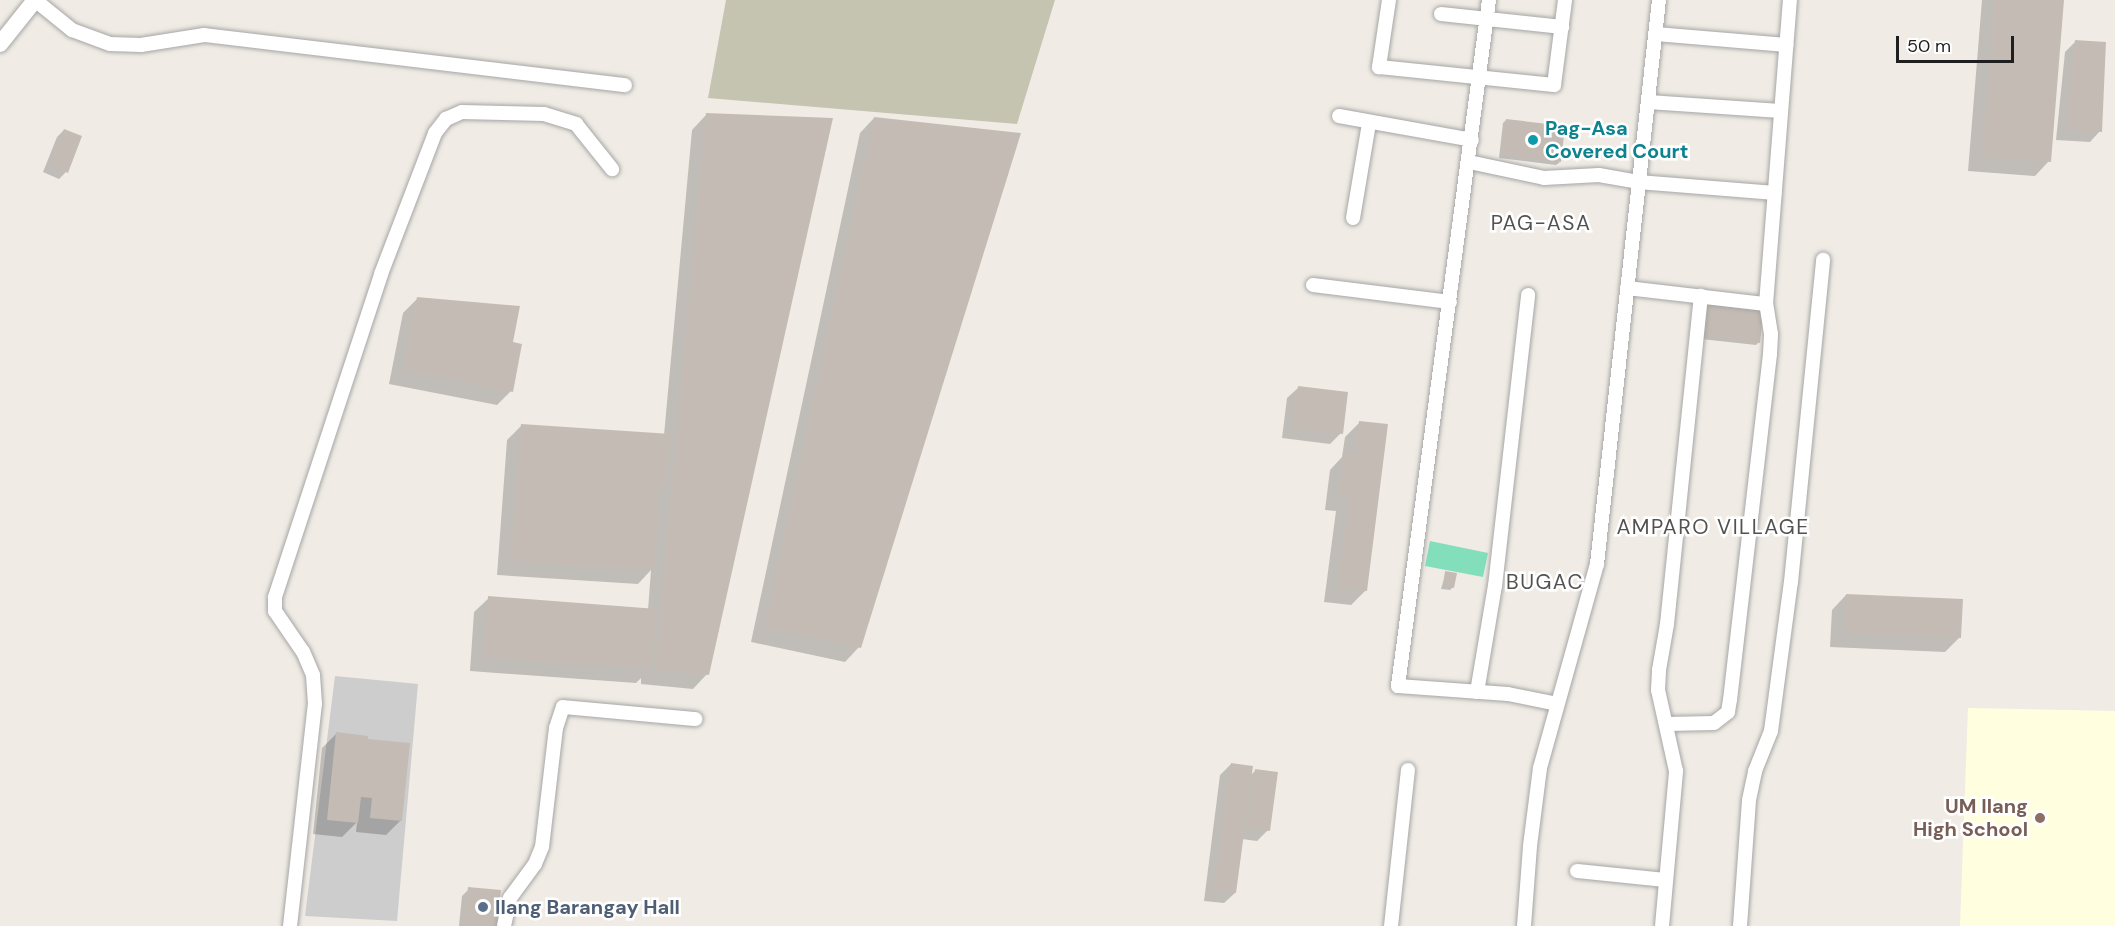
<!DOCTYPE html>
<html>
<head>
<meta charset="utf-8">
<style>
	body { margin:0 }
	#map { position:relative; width:2115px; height:926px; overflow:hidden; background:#f0ece5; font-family:"DM Sans",sans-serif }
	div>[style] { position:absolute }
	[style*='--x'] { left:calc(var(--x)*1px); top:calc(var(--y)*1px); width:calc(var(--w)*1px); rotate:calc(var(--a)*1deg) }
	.education>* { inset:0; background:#ffffdf }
	.religious>* { inset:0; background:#cdcdcd }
	.construction>* { inset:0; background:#c4c4b0 }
	.pitch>* { inset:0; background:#83debb }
	.shadow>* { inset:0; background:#0003 }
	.building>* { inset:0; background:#c4bcb4 }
	.roads { filter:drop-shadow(0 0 2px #a6a6a6) drop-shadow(0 0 2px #a6a6a6) }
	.minor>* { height:14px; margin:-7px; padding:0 7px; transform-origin:7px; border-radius:7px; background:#fff }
	.tertiary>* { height:16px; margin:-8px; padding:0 8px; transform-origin:8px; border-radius:8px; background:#fff }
	.dots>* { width:16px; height:16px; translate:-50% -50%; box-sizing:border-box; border:3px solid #fff; border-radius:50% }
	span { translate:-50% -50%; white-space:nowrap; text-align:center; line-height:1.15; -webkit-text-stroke:5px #fff; paint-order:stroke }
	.culture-label { font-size:20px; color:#0d838f; font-weight:700 }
	.left { translate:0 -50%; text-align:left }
	.education-label { font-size:20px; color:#785e54; font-weight:700 }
	.right { translate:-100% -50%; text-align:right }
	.service-label { font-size:20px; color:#4e5e75; font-weight:700 }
	.neighbourhood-label { font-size:21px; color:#525252; letter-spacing:1.5px }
	.scale { position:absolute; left:1896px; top:36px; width:118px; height:27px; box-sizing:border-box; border:3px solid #1f1f1f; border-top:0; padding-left:8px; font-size:18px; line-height:21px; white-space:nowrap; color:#1f1f1f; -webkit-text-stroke:4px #fff; paint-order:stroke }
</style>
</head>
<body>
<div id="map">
	<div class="education">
		<i style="clip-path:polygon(1968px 708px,2115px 711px,2115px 926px,1960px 926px)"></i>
	</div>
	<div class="religious">
		<i style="clip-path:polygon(335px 676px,418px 684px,397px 921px,305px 916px)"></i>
	</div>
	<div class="construction">
		<i style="clip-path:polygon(726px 0,1055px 0,1017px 124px,708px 98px)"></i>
	</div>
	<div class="pitch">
		<i style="clip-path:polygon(1430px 541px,1488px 553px,1483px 577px,1425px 566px)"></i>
	</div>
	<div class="shadow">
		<i style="clip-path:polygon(1982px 0,2062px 0,2049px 161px,2035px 176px,1968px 171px)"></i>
		<i style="clip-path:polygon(2076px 41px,2100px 131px,2090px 142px,2056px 140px,2065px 52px)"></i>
		<i style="clip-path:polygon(706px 115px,707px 674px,693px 689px,641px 684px,641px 678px,636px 683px,470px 671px,474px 612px,489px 598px,648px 610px,651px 570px,638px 584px,497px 575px,507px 440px,521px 426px,664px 435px,692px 130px)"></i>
		<i style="clip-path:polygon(874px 118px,859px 647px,845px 662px,751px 642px,860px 133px)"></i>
		<i style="clip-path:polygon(1506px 120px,1560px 162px,1556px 165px,1499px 158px,1503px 123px)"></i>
		<i style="clip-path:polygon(64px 130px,66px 172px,59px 179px,43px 172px,57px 137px)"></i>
		<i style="clip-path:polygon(418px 298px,511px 344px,511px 391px,497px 405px,389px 384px,403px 313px)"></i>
		<i style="clip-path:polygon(1708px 302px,1759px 342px,1756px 345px,1701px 339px)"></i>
		<i style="clip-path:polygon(1298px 388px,1341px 433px,1330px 444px,1282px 438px,1287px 398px)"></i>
		<i style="clip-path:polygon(1360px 422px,1366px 590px,1351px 605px,1324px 602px,1336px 511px,1325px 510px,1330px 470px,1342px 457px,1345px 437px)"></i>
		<i style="clip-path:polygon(1446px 572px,1453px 587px,1450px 590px,1441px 589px)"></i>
		<i style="clip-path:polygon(1846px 595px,1960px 637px,1945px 652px,1830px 647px,1832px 610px)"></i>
		<i style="clip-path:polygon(336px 734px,401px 820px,386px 835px,356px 832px,357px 822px,342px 837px,313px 834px,322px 748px)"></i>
		<i style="clip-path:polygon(1231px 764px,1251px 775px,1255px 771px,1268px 830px,1257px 841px,1242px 839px,1235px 893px,1224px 903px,1204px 901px,1220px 775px)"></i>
		<i style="clip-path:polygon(469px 889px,499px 892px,496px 926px,459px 926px,462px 896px)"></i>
	</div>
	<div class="building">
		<i style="clip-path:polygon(1995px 0,2064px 0,2051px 162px,1982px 157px)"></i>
		<i style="clip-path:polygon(2075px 40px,2106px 42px,2102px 132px,2066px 129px)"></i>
		<i style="clip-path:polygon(706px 113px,833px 118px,709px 675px,655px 670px)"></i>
		<i style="clip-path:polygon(874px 117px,1021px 133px,861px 648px,765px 628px)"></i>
		<i style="clip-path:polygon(1506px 119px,1565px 126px,1561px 162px,1501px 155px)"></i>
		<i style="clip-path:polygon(64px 129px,82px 136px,68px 173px,49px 165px)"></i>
		<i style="clip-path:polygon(417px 297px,520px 306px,513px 342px,522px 344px,513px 392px,403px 370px)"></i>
		<i style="clip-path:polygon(1707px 301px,1764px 307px,1760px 343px,1703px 336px)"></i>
		<i style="clip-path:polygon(1298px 386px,1348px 392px,1343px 434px,1292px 428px)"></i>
		<i style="clip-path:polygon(1359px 421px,1388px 424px,1367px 591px,1338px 588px,1350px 497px,1339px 496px,1344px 454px,1355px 455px)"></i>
		<i style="clip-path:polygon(521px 424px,671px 434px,667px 484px,659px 484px,654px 570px,511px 561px)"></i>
		<i style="clip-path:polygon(1445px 571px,1457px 573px,1454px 588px,1443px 586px)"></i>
		<i style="clip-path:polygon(1846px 594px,1963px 599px,1961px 638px,1844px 633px)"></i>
		<i style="clip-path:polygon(488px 596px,657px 609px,652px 669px,484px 657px)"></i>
		<i style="clip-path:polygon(336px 732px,368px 736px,368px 739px,410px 743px,402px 821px,370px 818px,372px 798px,361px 797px,358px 823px,327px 820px)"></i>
		<i style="clip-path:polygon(1231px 763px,1253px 766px,1236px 893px,1214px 890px)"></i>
		<i style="clip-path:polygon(1255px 769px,1278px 772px,1270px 831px,1247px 828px)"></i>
		<i style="clip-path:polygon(468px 887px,501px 890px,497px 926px,464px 923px)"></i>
	</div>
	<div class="roads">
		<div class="minor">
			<i style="--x:35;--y:0;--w:48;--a:39"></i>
			<i style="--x:72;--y:30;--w:40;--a:20.2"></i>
			<i style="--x:110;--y:44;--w:31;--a:2"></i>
			<i style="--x:141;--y:45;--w:64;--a:-9"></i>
			<i style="--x:204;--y:35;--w:424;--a:6.8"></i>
			<i style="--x:1389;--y:0;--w:68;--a:98.5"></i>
			<i style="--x:1379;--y:67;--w:176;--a:5.9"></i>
			<i style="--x:1554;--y:85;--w:86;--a:-82.6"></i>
			<i style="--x:1489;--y:0;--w:692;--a:97.56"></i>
			<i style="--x:1398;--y:686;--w:110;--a:4.2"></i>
			<i style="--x:1508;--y:694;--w:50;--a:11.5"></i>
			<i style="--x:1441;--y:14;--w:122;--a:6.1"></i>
			<i style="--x:1656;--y:34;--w:131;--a:4.8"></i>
			<i style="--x:1648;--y:102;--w:133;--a:3.9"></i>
			<i style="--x:1339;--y:116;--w:135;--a:10.2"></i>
			<i style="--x:1469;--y:162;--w:77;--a:12"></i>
			<i style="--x:1544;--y:178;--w:55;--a:-3.1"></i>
			<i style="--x:1599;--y:175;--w:41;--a:9.9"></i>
			<i style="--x:1639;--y:182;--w:136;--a:4.6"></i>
			<i style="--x:1353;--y:218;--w:96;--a:-80.4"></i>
			<i style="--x:1313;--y:285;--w:138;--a:7.1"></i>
			<i style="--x:1627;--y:288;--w:140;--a:6.6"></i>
			<i style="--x:1477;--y:692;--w:108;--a:-80.4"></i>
			<i style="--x:1495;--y:586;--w:293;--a:-83.5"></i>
			<i style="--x:1666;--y:724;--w:48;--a:-1.2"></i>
			<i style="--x:1714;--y:723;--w:18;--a:-38"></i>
			<i style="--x:1728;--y:712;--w:12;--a:-81"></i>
			<i style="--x:1730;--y:700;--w:348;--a:-83.4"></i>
			<i style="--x:1770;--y:354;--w:20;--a:-87"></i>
			<i style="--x:1771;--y:334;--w:30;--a:-99"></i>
			<i style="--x:1766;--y:304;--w:305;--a:-85.5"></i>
			<i style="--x:1577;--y:871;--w:89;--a:5.8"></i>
			<i style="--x:290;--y:926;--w:223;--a:-83.6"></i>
			<i style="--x:315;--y:704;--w:29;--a:-94"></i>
			<i style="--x:313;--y:675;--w:25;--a:-113"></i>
			<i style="--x:303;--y:652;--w:50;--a:-124.3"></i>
			<i style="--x:275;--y:611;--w:14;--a:-90"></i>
			<i style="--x:275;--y:597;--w:340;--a:-71.8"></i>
			<i style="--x:381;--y:274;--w:151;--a:-69"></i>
			<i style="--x:435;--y:133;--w:18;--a:-52"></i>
			<i style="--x:446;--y:119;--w:17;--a:-24"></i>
			<i style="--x:462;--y:112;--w:82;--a:1.4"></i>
			<i style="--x:544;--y:114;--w:34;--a:17"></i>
			<i style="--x:576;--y:124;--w:58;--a:51.3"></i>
			<i style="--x:504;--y:926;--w:29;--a:-78"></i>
			<i style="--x:510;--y:898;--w:42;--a:-53.7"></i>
			<i style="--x:535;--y:864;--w:18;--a:-68"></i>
			<i style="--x:542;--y:847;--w:120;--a:-83.3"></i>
			<i style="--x:556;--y:728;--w:22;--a:-72"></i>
			<i style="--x:563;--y:707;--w:133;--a:5.2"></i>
			<i style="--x:1391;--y:926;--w:157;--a:-83.8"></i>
			<i style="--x:1524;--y:926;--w:80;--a:-85.7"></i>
			<i style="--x:1530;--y:846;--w:79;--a:-82.7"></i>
			<i style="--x:1540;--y:768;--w:212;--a:-74.4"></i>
			<i style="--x:1597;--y:564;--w:567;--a:-83.73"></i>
			<i style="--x:1662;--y:926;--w:156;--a:-84.8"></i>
			<i style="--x:1676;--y:771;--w:83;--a:-102.5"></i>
			<i style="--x:1658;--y:690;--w:20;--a:-87"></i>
			<i style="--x:1659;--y:670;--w:47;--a:-80.1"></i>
			<i style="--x:1667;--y:624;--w:330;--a:-84.1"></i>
			<i style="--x:1740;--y:926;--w:126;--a:-85.9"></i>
			<i style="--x:1749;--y:800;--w:30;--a:-78"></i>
			<i style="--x:1755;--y:771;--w:43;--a:-68.2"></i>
			<i style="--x:1771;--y:731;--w:150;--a:-82.4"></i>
			<i style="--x:1791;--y:582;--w:324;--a:-84.3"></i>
		</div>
		<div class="tertiary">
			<i style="--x:0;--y:44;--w:56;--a:-51.5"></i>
		</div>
	</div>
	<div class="dots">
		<i style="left:1533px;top:140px;background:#0f9aa8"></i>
		<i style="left:2040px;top:818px;background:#8d6e63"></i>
		<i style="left:483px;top:907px;background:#5c6f8a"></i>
	</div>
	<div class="culture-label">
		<span class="left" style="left:1545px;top:140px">Pag-Asa<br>Covered Court</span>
	</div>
	<div class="education-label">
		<span class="right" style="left:2028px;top:818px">UM Ilang<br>High School</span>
	</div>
	<div class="service-label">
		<span class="left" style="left:495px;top:907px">Ilang Barangay Hall</span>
	</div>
	<div class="neighbourhood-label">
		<span style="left:1541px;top:223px">PAG-ASA</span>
		<span style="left:1713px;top:527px">AMPARO VILLAGE</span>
		<span style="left:1545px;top:582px">BUGAC</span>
	</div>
	<div class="scale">50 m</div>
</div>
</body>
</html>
